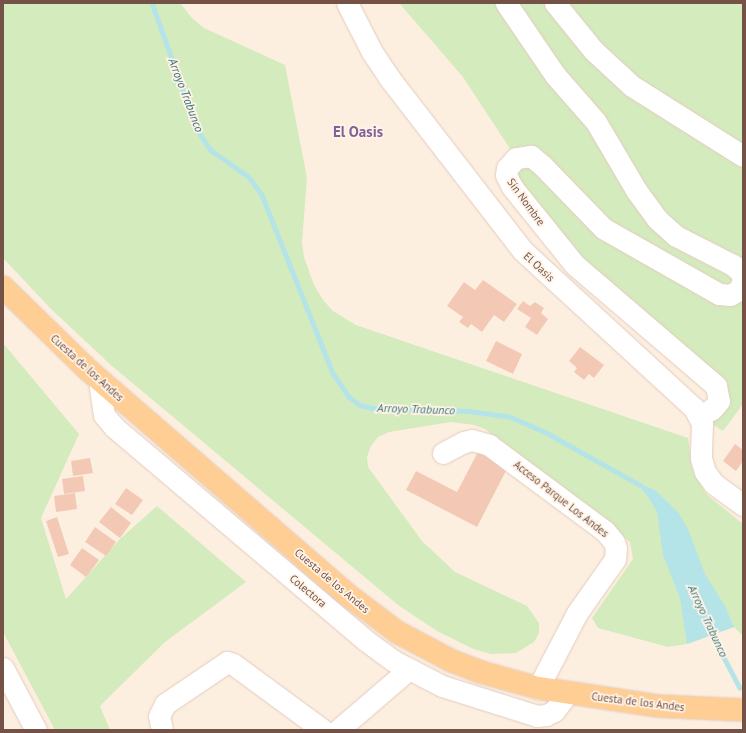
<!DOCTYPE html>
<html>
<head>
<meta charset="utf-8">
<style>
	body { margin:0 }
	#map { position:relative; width:746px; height:733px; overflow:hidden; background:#fdefe0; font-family:"PT Sans",sans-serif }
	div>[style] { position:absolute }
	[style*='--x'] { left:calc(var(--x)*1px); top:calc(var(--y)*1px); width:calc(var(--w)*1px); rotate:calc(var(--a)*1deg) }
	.green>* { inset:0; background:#d4ebbe }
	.water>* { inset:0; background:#b4e4e7 }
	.stream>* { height:4.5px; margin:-2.25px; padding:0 2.25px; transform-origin:2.25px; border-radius:2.25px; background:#b4e4e7 }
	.building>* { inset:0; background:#f3c9b6 }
	.roads { filter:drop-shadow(0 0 1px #e3ccbe) drop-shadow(0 0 1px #e3ccbe) }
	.minor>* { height:21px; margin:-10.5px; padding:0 10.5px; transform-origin:10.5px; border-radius:10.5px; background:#fff }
	.major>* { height:22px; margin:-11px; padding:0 11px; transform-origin:11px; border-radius:11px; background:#ffce95 }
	span { translate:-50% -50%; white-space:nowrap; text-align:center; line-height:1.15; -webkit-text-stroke:3.5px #fff3e7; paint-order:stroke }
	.street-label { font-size:11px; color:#745346 }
	.water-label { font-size:12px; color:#3a767b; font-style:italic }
	.district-label { font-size:15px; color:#816198; font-weight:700 }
	.frame { position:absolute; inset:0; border:4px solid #745346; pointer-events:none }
</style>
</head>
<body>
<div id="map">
	<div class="green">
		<i style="clip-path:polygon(3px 3px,180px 3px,192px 18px,204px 28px,285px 65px,307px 178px,302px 242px,304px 257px,314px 285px,323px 300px,333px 311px,356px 325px,688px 438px,692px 468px,706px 494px,743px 524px,743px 636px,734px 627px,687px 644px,668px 647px,598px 628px,592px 618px,633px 559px,630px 542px,485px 429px,474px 425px,451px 422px,389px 432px,378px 437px,371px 446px,367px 457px,368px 467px,422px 541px,455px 572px,527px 606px,539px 623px,539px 633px,534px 642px,516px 653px,491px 654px,473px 649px,437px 631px,398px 605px,112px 366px,51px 309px,3px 258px)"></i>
		<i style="clip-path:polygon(399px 3px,743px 3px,743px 404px,723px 431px,699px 416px,719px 401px,597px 286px,512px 187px,516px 158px,463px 77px)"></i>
		<i style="clip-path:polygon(3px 343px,79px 434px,41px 518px,66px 599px,120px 539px,157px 506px,246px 582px,165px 642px,100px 706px,110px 730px,55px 730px,3px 632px)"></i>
	</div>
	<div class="water">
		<i style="clip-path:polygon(636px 482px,655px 490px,678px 512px,688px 529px,705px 574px,725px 606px,734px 627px,687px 644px,680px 598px,663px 555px,657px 512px,649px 498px)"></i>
	</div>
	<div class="stream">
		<i style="--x:152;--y:3;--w:136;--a:70.2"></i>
		<i style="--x:198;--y:131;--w:23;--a:56"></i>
		<i style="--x:211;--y:150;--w:47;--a:35.4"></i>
		<i style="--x:249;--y:177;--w:22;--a:54"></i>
		<i style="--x:262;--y:195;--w:192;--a:68.3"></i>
		<i style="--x:333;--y:373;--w:29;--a:56"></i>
		<i style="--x:349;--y:397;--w:14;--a:36"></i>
		<i style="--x:360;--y:405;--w:12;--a:14"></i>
		<i style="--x:372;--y:408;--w:97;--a:1.8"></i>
		<i style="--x:469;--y:411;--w:42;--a:8.1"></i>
		<i style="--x:511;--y:417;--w:39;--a:24"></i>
		<i style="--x:547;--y:433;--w:107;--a:29.2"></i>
		<i style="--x:710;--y:631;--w:64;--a:62.2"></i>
	</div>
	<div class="building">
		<i style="clip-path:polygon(483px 280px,517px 304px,504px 322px,494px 315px,482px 332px,471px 324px,468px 328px,459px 322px,463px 317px,447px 306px,464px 282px,475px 290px)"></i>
		<i style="clip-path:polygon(523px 301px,530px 306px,535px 302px,544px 308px,541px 313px,548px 319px,537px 335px,525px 327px,531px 318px,517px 309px)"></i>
		<i style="clip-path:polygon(496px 341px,522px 354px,513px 374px,486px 361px)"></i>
		<i style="clip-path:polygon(580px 347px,604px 365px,594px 378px,589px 374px,584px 380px,574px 372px,577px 368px,569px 361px)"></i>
		<i style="clip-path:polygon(735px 444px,743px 450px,743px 461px,736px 471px,723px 461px)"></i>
		<i style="clip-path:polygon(479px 450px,509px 465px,477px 527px,406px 490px,416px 471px,457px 492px)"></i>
		<i style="clip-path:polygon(90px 458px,93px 473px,73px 476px,71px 461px)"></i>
		<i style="clip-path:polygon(83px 476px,85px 491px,64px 494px,62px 479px)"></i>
		<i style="clip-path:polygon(126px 488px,143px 500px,132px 515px,115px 504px)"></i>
		<i style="clip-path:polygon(75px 493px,77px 509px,56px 512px,54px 496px)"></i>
		<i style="clip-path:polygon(111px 507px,131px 523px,120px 538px,99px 522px)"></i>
		<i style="clip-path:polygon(57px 517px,69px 554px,58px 557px,46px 521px)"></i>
		<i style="clip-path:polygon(95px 527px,116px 542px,106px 556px,85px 542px)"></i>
		<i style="clip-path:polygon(82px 548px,99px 560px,86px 577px,70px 565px)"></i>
	</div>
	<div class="roads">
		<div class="minor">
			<i style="--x:347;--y:3;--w:55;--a:63"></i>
			<i style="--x:372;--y:52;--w:32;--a:56"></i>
			<i style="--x:390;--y:79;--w:216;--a:52.3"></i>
			<i style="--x:522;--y:250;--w:234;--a:42.6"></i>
			<i style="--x:694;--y:408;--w:17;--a:62"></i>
			<i style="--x:702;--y:423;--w:35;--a:92"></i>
			<i style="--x:701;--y:458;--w:15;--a:74"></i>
			<i style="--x:705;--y:472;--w:15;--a:53"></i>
			<i style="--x:714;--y:484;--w:36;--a:36"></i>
			<i style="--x:506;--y:3;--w:87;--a:55.8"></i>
			<i style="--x:555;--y:75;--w:62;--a:48.9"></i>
			<i style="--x:596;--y:122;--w:79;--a:59.5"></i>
			<i style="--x:636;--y:190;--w:36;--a:54"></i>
			<i style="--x:657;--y:219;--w:25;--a:42"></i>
			<i style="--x:676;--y:236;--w:64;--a:27"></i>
			<i style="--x:733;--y:265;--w:13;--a:45"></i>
			<i style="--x:742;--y:274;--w:6;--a:81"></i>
			<i style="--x:743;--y:280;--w:11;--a:112"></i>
			<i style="--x:739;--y:290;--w:10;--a:151"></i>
			<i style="--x:730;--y:295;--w:11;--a:-175"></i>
			<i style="--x:719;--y:294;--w:133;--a:-150.4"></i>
			<i style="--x:603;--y:228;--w:86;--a:-134.1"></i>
			<i style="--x:543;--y:166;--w:16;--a:-140"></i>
			<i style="--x:531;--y:156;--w:15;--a:172"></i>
			<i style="--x:516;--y:158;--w:13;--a:132"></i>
			<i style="--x:507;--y:168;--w:7;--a:98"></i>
			<i style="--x:506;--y:175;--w:13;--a:63"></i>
			<i style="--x:512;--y:187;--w:100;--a:51.1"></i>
			<i style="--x:575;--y:265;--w:186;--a:40.6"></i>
			<i style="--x:716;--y:386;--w:15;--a:79"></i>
			<i style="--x:719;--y:401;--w:11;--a:131"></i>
			<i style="--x:712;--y:409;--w:15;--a:152"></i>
			<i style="--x:555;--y:3;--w:60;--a:51"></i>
			<i style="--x:593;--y:50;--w:53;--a:42.7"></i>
			<i style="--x:632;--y:86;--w:131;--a:32.2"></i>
			<i style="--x:99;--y:380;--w:35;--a:82"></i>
			<i style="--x:104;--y:415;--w:16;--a:50"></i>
			<i style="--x:114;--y:427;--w:329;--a:40.3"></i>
			<i style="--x:365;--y:640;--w:36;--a:36"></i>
			<i style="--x:394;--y:661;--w:54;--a:27.5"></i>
			<i style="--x:442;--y:686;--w:100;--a:17.5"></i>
			<i style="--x:537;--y:716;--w:9;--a:-6"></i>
			<i style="--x:546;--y:715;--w:9;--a:-27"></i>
			<i style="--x:554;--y:711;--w:23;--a:-52"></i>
			<i style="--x:443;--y:453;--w:24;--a:-28"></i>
			<i style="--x:464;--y:442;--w:8;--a:-14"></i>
			<i style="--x:472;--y:440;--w:18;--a:16"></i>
			<i style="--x:489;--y:445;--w:144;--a:36.6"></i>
			<i style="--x:605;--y:531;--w:14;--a:51"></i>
			<i style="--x:614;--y:542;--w:6;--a:72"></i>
			<i style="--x:616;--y:548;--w:11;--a:95"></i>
			<i style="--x:615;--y:559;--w:66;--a:125.1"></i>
			<i style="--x:577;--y:613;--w:85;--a:117.5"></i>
			<i style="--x:3;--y:668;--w:70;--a:62"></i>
			<i style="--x:162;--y:730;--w:14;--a:-102"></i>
			<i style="--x:159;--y:716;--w:13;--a:-63"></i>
			<i style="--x:165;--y:704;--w:75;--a:-34.1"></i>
			<i style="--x:227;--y:662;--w:6;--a:18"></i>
			<i style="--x:233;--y:664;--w:112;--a:36.3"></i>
			<i style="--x:338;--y:730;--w:92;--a:-40.6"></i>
		</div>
		<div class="major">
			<i style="--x:3;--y:287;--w:117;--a:44.3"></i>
			<i style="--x:87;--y:369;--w:345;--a:40.9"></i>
			<i style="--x:348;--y:595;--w:61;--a:37.1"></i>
			<i style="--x:397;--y:632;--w:62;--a:27.8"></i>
			<i style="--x:452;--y:661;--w:31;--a:21"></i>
			<i style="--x:481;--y:672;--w:59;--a:15.7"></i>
			<i style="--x:538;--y:688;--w:120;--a:8.6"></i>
			<i style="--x:657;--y:706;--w:86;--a:2.7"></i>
		</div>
	</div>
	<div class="street-label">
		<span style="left:526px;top:202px;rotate:54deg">Sin Nombre</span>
		<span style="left:539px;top:267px;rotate:43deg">El Oasis</span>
		<span style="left:87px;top:368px;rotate:42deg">Cuesta de los Andes</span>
		<span style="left:561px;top:499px;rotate:38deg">Acceso Parque Los Andes</span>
		<span style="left:332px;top:581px;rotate:40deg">Cuesta de los Andes</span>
		<span style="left:308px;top:591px;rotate:40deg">Colectora</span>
		<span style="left:638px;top:702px;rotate:7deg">Cuesta de los Andes</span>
	</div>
	<div class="water-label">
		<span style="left:186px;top:95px;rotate:69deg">Arroyo Trabunco</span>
		<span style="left:416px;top:409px;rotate:2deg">Arroyo Trabunco</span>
		<span style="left:708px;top:621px;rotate:65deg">Arroyo Trabunco</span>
	</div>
	<div class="district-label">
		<span style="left:358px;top:132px">El Oasis</span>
	</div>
	<div class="frame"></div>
</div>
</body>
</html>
